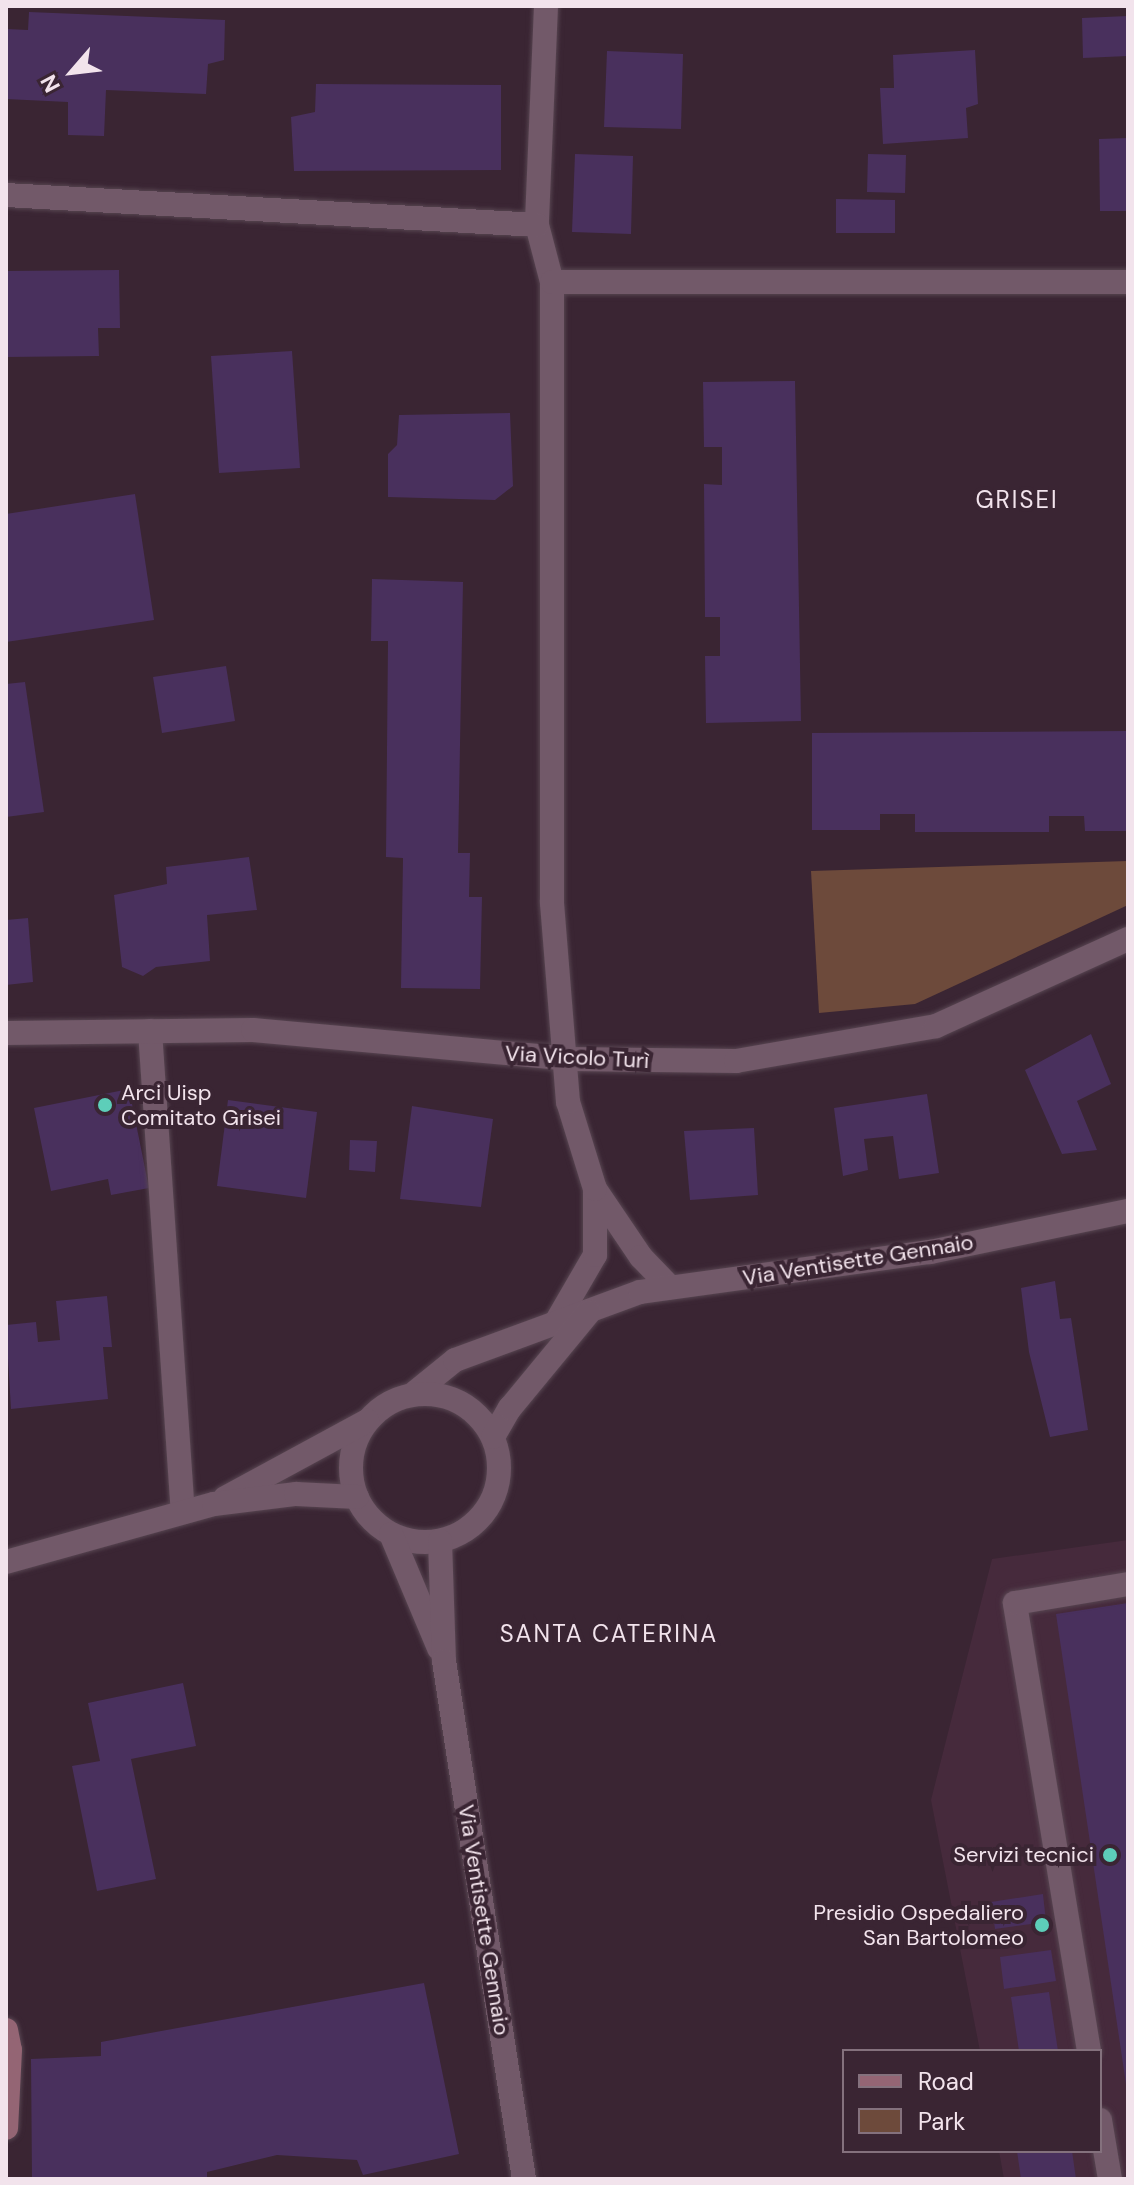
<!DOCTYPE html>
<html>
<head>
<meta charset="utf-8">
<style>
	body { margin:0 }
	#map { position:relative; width:1134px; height:2185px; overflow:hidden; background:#3a2533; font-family:"DM Sans",sans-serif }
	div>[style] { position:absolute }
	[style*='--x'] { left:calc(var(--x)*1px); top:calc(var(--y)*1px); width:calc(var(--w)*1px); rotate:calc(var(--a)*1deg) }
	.built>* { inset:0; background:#462a3c }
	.green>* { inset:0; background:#6d4a3b }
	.building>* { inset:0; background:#49305d }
	.roads { filter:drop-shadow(0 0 2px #574551) drop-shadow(0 0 2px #574551) }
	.lane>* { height:24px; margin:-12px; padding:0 12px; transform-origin:12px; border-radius:12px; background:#725969 }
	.street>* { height:24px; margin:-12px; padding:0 12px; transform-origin:12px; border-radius:12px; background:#725969 }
	.street>.ring { margin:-12px; padding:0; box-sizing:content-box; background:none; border:24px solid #725969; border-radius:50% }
	.secondary>* { height:24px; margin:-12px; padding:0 12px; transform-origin:12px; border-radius:12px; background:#946574 }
	.dots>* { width:22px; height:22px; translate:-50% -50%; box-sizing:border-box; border:4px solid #3a2533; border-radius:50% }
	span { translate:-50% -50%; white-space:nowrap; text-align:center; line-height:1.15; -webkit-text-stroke:8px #3a2533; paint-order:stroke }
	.street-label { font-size:22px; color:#f2e3ec }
	.poi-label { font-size:22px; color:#f2e3ec }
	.left { translate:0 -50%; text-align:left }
	.right { translate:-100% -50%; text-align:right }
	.neighbourhood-label { font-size:24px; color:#f2e3ec; letter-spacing:2px }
	.frame { position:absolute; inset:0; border:8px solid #f2e3ec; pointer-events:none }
	.legend { position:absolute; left:842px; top:2049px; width:260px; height:104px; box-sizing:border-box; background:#3a2533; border:2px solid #84717d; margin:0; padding:10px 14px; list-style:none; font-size:24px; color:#f2e3ec }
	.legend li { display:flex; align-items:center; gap:16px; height:40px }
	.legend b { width:40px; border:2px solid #84717d }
	.north { position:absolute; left:32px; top:32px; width:80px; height:80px; -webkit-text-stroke:6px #3a2533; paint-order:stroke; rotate:242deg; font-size:22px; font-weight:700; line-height:32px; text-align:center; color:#f2e3ec }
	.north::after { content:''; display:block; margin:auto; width:28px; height:36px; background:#f2e3ec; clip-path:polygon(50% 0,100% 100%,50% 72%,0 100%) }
</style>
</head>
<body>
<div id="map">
	<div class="built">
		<i style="clip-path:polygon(1128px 1540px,1128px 2179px,1004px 2179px,999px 2151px,1100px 2151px,1100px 2051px,980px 2051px,931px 1800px,992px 1559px)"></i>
	</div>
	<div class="green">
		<i style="clip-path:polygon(1128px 861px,1128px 905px,915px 1004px,819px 1013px,811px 871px)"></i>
	</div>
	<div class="building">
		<i style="clip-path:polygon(29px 12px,225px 20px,224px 60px,208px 64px,206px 94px,106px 90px,104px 136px,68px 135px,68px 102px,6px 99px,6px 29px,28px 30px)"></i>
		<i style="clip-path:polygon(1128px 16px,1128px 56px,1083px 58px,1082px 18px)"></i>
		<i style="clip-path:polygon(975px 50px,978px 104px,966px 108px,968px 138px,883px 144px,880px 88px,894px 88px,893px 55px)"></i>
		<i style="clip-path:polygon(607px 51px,683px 54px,681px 129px,604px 127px)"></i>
		<i style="clip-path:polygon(316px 84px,501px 85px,501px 170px,294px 171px,291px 117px,315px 112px)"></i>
		<i style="clip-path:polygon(1128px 138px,1128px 211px,1100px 211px,1099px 139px)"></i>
		<i style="clip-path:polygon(575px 154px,633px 156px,631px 234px,572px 232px)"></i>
		<i style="clip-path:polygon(868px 154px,906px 155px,905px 193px,867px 192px)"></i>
		<i style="clip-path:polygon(836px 199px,895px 200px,895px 233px,836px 233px)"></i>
		<i style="clip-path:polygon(119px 270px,120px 328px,98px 328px,99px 356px,6px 357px,6px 271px)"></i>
		<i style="clip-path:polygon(292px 351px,300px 468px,219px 473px,211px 356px)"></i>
		<i style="clip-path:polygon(795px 381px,801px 721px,706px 723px,705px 656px,720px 656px,720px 617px,705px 617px,704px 484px,722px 485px,722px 447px,704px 447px,703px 382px)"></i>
		<i style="clip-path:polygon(510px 413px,513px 486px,495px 500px,388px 497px,388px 454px,397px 445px,399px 415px)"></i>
		<i style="clip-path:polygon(135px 494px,154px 620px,6px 642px,6px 514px)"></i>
		<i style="clip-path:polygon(372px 579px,463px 582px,458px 853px,470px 853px,469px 897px,482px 897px,480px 989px,401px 988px,403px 858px,386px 857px,388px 641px,371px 641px)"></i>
		<i style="clip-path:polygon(226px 666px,235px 721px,162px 733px,153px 677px)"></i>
		<i style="clip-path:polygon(25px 682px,44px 812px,6px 817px,6px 684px)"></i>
		<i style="clip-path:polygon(1128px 731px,1128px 831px,1085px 831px,1084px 816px,1049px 816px,1049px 832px,915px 832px,915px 814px,880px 814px,880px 830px,812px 830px,812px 733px)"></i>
		<i style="clip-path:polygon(249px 857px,257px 910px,207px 915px,210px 961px,156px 967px,143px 976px,122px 967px,114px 895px,167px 884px,166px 867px)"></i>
		<i style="clip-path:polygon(28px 918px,33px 982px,6px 985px,6px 920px)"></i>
		<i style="clip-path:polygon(1091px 1034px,1111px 1084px,1077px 1101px,1097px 1150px,1062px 1154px,1025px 1070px)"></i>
		<i style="clip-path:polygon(129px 1089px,149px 1188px,111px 1195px,108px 1179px,51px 1191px,34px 1108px)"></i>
		<i style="clip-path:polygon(927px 1094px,939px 1173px,899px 1179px,893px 1136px,864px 1139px,868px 1170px,843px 1176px,834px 1108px)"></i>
		<i style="clip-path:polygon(228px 1100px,317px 1112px,306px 1198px,217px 1186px)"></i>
		<i style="clip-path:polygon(412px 1106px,493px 1119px,481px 1207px,400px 1199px)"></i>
		<i style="clip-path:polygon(754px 1128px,758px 1195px,690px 1200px,684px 1131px)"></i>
		<i style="clip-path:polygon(350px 1140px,377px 1141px,375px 1172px,349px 1170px)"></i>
		<i style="clip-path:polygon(1055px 1281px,1060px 1319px,1071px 1318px,1088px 1430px,1050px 1437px,1029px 1352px,1021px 1288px)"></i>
		<i style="clip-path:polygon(107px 1296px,112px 1347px,103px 1347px,108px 1399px,11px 1409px,6px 1325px,36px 1322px,38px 1342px,60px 1340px,56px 1301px)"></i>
		<i style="clip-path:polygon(1128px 1603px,1128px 2084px,1126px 2084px,1056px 1614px)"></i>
		<i style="clip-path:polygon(183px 1683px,196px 1746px,131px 1759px,156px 1879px,97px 1891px,72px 1766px,100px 1761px,88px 1703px)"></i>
		<i style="clip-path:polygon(1043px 1894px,1046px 1922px,995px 1929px,991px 1902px)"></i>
		<i style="clip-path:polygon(1051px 1950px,1056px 1981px,1004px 1989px,1000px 1957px)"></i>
		<i style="clip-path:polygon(424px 1983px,459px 2154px,363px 2175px,357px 2160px,277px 2155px,207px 2172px,207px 2179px,32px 2179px,31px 2059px,101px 2056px,101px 2042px)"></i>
		<i style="clip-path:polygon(1049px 1992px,1058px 2051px,1019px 2051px,1011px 1997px)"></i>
		<i style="clip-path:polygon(1017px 2151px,1072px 2151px,1076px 2179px,1021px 2179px)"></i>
	</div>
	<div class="roads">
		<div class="lane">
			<i style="--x:1089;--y:2051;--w:454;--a:-99.4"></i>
			<i style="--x:1015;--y:1603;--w:115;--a:-9.5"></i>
			<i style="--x:1100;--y:2120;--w:60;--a:80.4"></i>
		</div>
		<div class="street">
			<i style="--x:546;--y:6;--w:219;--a:92.4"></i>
			<i style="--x:537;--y:225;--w:59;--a:75.3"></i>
			<i style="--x:6;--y:195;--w:532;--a:3.23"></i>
			<i style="--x:150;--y:1031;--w:482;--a:86.1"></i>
			<i style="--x:6;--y:1033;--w:247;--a:-0.7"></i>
			<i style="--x:253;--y:1030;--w:317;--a:5.2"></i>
			<i style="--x:569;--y:1059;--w:167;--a:0.7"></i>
			<i style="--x:736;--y:1061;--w:203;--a:-9.9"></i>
			<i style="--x:936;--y:1026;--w:211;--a:-24.4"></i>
			<i style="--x:595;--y:1189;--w:82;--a:55.9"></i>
			<i style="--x:641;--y:1257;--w:42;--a:46"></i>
			<i style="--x:555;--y:1324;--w:80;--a:-59.9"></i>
			<i style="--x:595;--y:1255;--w:66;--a:-90"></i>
			<i style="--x:595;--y:1189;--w:91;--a:-107.2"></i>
			<i style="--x:568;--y:1102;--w:200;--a:-94.6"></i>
			<i style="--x:552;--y:903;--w:621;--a:-90"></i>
			<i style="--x:552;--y:282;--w:576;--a:0"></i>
			<i style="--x:413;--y:1394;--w:54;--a:-39"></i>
			<i style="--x:455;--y:1360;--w:197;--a:-20.2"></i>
			<i style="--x:640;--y:1292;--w:293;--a:-7.9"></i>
			<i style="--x:930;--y:1252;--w:202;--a:-11.7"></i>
			<i class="ring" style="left:351px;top:1394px;width:124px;height:124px"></i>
			<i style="--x:493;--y:1437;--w:34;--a:-60"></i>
			<i style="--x:510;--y:1408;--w:124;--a:-50.5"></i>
			<i style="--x:225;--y:1498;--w:162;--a:-28.5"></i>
			<i style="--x:391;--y:1534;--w:124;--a:67.2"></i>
			<i style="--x:440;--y:1541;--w:120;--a:88.1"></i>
			<i style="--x:444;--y:1661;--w:524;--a:81.22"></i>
			<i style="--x:6;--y:1562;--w:216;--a:-15.6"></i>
			<i style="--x:214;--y:1504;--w:83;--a:-7"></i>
			<i style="--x:296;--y:1494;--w:61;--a:2.8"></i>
		</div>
		<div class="secondary">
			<i style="--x:6;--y:2030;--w:20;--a:79"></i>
			<i style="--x:10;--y:2050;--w:78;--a:92.9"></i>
		</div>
	</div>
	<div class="dots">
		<i style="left:105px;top:1105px;background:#5dceb9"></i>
		<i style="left:1110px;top:1855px;background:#5dceb9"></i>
		<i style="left:1042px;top:1925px;background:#5dceb9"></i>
	</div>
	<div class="street-label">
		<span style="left:577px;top:1057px;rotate:3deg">Via Vicolo Turì</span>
		<span style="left:858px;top:1260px;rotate:-9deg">Via Ventisette Gennaio</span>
		<span style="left:484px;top:1920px;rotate:81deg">Via Ventisette Gennaio</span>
	</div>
	<div class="poi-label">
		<span class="left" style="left:121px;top:1105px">Arci Uisp<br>Comitato Grisei</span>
		<span class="right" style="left:1094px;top:1855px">Servizi tecnici</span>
		<span class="right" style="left:1024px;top:1925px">Presidio Ospedaliero<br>San Bartolomeo</span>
	</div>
	<div class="neighbourhood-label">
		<span style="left:1017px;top:500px">GRISEI</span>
		<span style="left:609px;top:1634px">SANTA CATERINA</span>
	</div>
	<div class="frame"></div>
	<ul class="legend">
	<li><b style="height:10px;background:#946574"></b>Road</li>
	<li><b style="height:22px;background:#6d4a3b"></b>Park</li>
	</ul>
	<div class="north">N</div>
</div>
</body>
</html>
